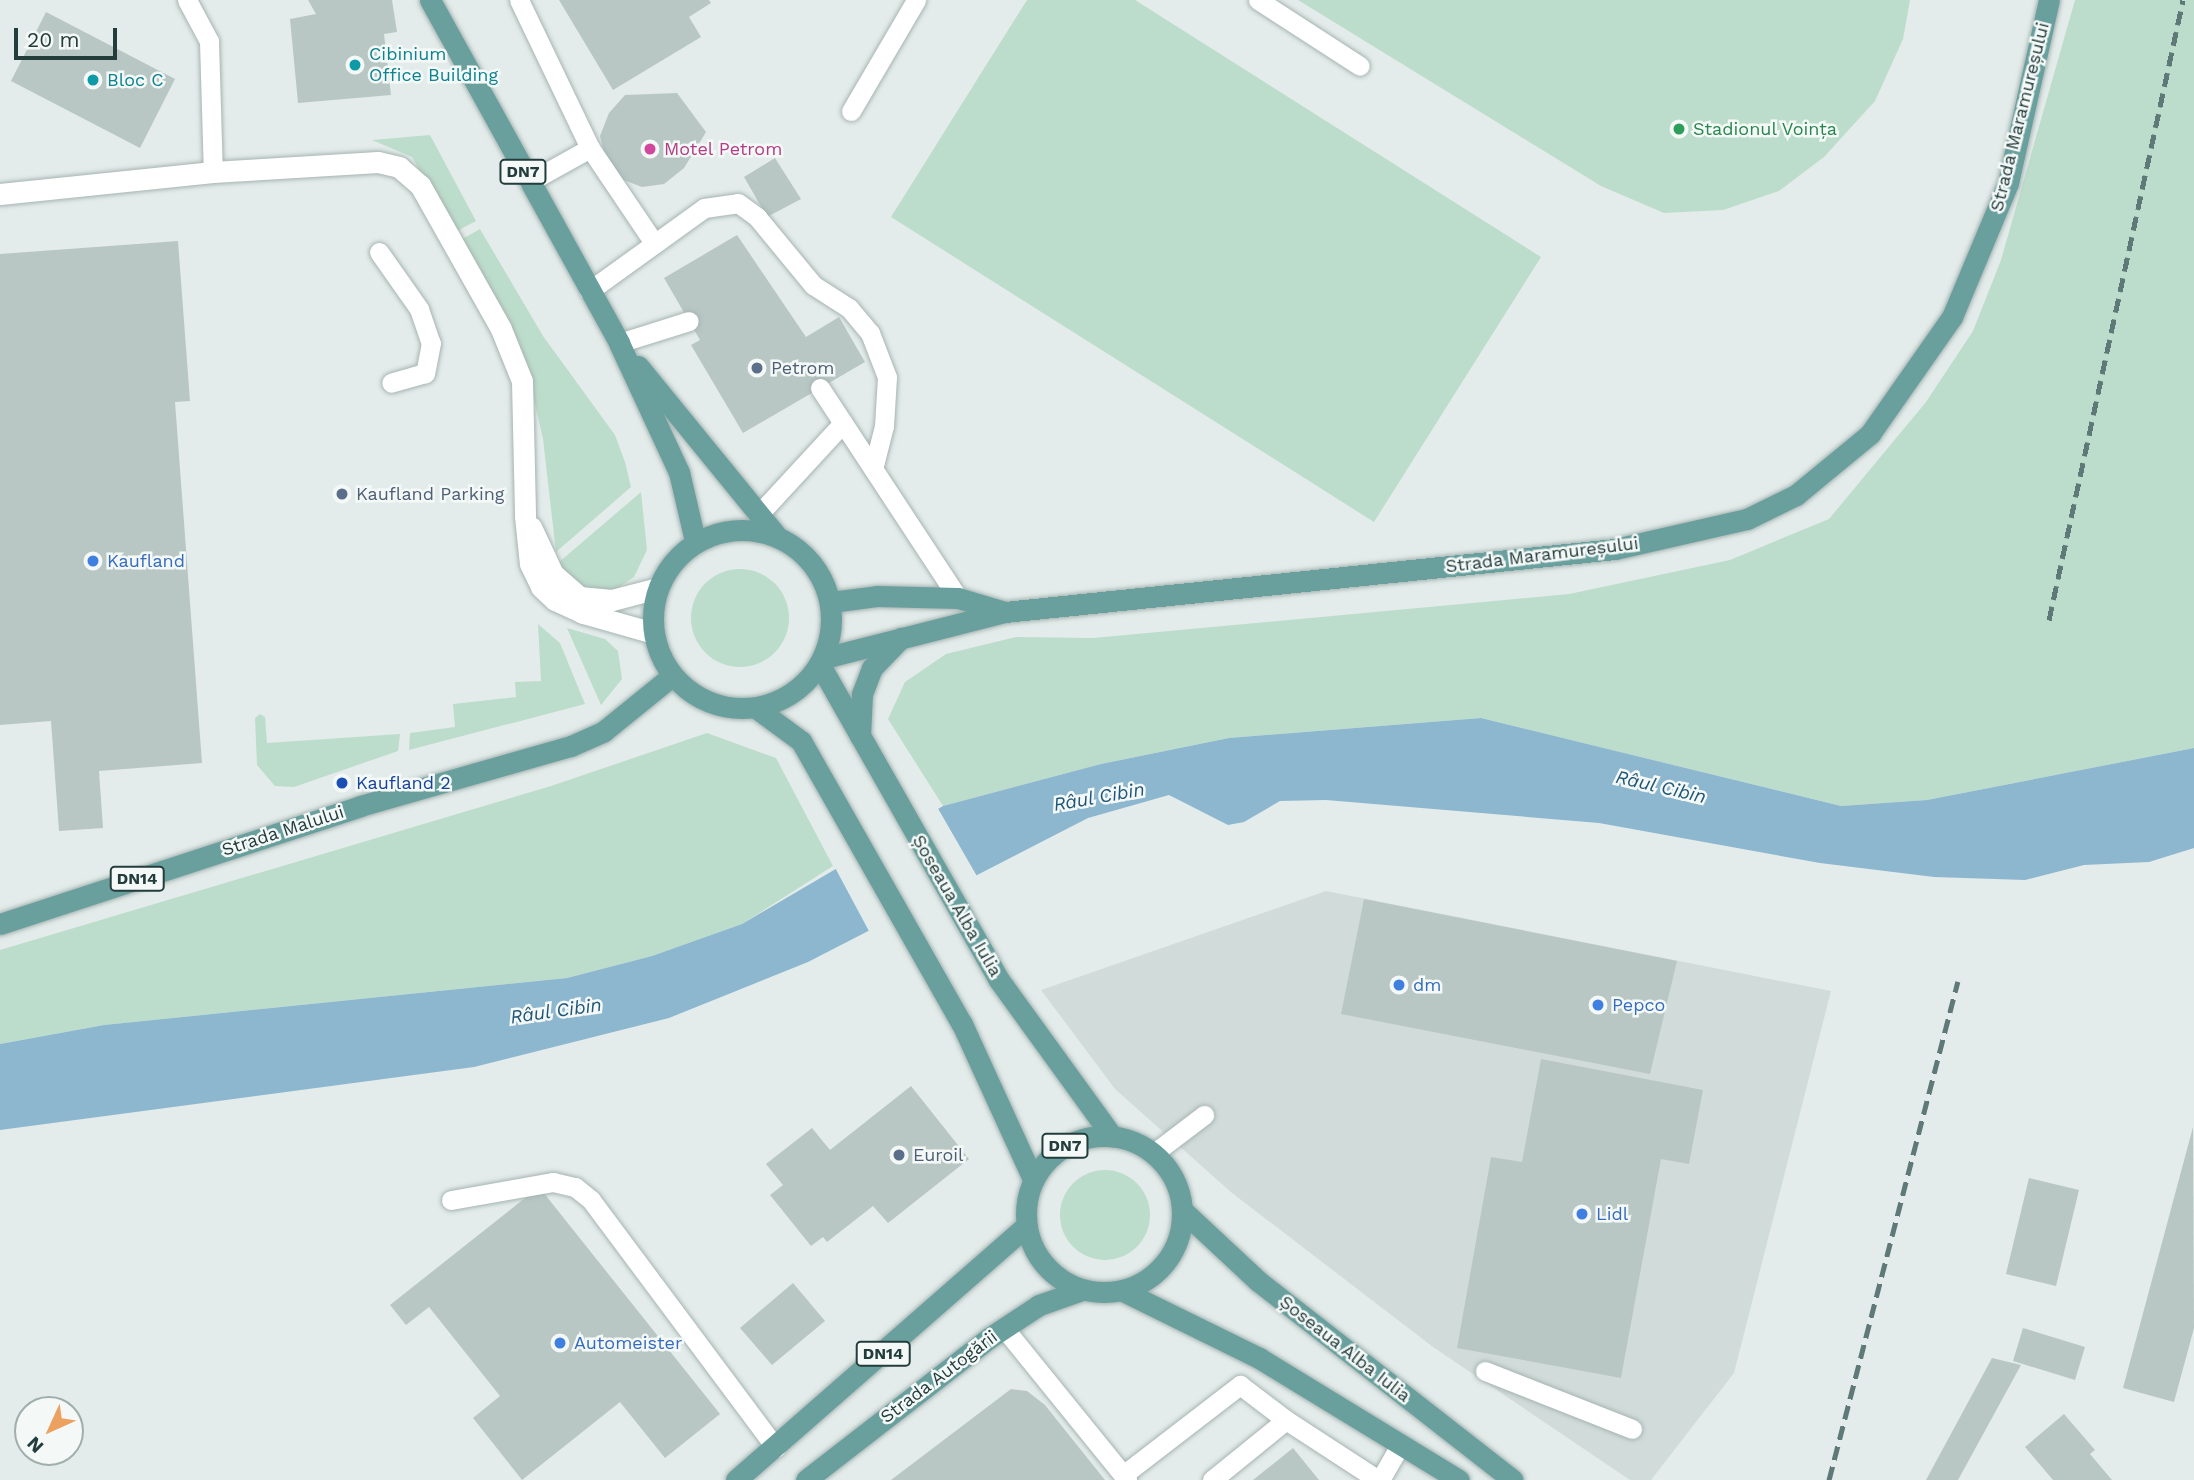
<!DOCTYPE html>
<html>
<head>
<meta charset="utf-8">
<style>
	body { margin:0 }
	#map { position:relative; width:2194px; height:1480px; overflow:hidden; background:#e3ecea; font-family:"Work Sans",sans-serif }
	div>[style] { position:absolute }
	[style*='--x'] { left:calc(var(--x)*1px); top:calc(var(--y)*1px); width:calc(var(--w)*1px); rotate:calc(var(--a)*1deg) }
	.built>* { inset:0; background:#d1dcda }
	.green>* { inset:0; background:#bdddcc }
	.round { border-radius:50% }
	.water>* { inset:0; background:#8db7cf }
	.pier>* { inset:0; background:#e3ecea }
	.building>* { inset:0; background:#b8c7c4 }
	.roads { filter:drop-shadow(0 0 2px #a6b4b2) drop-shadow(0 0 2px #a6b4b2) }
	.service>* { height:19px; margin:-9.5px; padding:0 9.5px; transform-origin:9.5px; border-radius:9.5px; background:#fff }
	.minor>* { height:21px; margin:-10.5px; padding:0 10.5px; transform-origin:10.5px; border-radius:10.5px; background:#fff }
	.primary>* { height:21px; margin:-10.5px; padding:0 10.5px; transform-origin:10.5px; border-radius:10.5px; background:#69a09e }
	.primary>.ring { margin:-10.5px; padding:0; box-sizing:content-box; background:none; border:21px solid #69a09e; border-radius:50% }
	.rail>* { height:5px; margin-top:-2.5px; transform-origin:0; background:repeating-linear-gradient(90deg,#5e7977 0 14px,transparent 0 21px) }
	.dots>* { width:19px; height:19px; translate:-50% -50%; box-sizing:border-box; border:4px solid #f4f9f7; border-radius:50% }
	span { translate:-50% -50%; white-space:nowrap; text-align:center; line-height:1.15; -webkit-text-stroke:5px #f4f9f7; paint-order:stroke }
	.shield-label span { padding:2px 5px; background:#f4f9f7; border:2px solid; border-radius:5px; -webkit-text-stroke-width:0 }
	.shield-label { font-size:16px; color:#233d3c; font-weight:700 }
	.culture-label { font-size:18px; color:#0d838f }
	.left { translate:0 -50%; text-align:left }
	.street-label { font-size:18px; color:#233d3c }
	.leisure-label { font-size:18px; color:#27864d }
	.hotel-label { font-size:18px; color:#b23c85 }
	.service-label { font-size:18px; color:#4e5e75 }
	.shop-label { font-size:18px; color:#366cbe }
	.transit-label { font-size:18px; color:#164399 }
	.water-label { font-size:19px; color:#1f5677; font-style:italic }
	.north { position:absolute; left:14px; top:1396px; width:70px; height:70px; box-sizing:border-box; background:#f4f9f7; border:2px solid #a0aeac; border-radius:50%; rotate:225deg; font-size:19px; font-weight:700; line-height:28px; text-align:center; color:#233d3c }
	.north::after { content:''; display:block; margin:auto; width:24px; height:32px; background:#eda160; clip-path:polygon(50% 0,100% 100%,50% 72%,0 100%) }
	.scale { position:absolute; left:14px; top:28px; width:103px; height:32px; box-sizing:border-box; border:4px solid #233d3c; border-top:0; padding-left:9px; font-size:21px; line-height:24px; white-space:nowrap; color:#233d3c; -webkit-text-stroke:5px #f4f9f7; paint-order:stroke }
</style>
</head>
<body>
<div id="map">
	<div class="built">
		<i style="clip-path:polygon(1326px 891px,1831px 991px,1734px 1373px,1651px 1480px,1630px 1480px,1433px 1347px,1232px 1193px,1115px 1089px,1041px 990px)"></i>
	</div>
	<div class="green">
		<i style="clip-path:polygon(1027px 0,1135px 0,1541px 257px,1374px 522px,891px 217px)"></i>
		<i style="clip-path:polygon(1298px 0,1910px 0,1903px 39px,1875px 101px,1824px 157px,1779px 191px,1723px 210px,1664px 213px,1601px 186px)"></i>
		<i style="clip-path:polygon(2075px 0,2194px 0,2194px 748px,1927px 800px,1841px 806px,1481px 718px,1229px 738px,1101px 764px,943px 806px,888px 719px,905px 682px,946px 654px,1016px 637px,1093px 638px,1569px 594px,1730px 560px,1829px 519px,1926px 402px,1973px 331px,2001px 260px)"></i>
		<i style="clip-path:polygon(430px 135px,476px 221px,455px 232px,412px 157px,372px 140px)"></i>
		<i style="clip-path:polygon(480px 229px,543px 336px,615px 435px,625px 462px,631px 487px,556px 552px,543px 439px,528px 373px,459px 241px)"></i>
		<i style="clip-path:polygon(641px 492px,647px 550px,634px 577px,612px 592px,588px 590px,564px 575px,558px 563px)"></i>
		<i class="round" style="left:691px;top:569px;width:98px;height:98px"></i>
		<i style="clip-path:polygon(538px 624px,560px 643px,585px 704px,409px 750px,410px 733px,455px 727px,453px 704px,516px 697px,515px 682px,541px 681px)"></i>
		<i style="clip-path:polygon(567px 628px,605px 639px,618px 651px,622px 679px,601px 705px)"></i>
		<i style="clip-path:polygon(260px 714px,265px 717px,267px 743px,400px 734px,398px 751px,294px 787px,275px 786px,257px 765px,255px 718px)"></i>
		<i style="clip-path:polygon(707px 733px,776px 758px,833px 866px,742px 924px,652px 956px,567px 978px,104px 1025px,0 1044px,0 950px,551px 786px)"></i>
		<i class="round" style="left:1060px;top:1170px;width:90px;height:90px"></i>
	</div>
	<div class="water">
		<i style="clip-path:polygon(1481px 718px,1841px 806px,1927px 800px,2194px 748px,2194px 848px,2149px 862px,2084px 865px,2025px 880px,1934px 877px,1820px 863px,1599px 823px,1326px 800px,1280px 801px,1244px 822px,1228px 825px,1169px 795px,1088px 818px,808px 962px,669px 1018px,474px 1067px,0 1130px,0 1044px,104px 1025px,567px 978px,652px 956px,742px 924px,943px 806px,1101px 764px,1229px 738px)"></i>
	</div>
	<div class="pier">
		<i style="clip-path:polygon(936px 805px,978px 878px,870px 933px,832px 862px)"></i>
	</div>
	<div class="building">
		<i style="clip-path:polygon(308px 0,392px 0,397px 32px,384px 34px,391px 95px,298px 103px,290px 19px,316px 14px)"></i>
		<i style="clip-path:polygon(559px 0,709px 0,711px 3px,689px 17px,701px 37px,613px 90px)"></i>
		<i style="clip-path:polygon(46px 12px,175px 79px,140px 148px,11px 81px)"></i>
		<i style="clip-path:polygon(677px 93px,706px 132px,684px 168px,664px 184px,642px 187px,621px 179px,606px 161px,600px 136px,609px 113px,625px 95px)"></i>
		<i style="clip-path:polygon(775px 158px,801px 199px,767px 217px,744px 177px)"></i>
		<i style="clip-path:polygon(737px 235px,806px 337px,839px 317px,865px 362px,743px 433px,691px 345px,700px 340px,664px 278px)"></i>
		<i style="clip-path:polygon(178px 241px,190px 401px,175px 402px,202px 763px,99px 771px,103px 828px,59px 831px,51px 721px,0 725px,0 254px)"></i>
		<i style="clip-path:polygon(1364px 899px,1677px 961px,1650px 1074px,1341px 1014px)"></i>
		<i style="clip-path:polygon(1541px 1059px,1703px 1090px,1689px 1164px,1661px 1159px,1621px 1378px,1457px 1348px,1491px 1157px,1522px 1162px)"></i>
		<i style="clip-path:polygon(911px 1086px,969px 1159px,888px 1223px,873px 1206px,827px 1242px,823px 1237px,811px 1246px,770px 1195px,783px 1185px,766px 1164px,812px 1128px,830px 1150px)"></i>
		<i style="clip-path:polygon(2193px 1127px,2194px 1328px,2174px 1402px,2123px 1388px)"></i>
		<i style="clip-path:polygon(2029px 1178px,2079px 1190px,2056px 1286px,2006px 1274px)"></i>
		<i style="clip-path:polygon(539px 1187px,720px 1414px,665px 1458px,620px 1402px,522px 1480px,473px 1418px,500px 1396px,429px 1307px,406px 1325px,390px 1305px)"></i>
		<i style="clip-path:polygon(793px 1283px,825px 1321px,772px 1365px,740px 1328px)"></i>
		<i style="clip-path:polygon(2023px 1328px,2085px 1347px,2075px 1380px,2013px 1361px)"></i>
		<i style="clip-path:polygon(1992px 1358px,2021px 1365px,1958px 1480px,1926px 1480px)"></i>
		<i style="clip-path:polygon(1011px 1389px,1027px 1391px,1045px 1405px,1105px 1480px,891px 1480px)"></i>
		<i style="clip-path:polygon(2064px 1414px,2095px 1450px,2090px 1454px,2112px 1480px,2053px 1480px,2025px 1447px)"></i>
		<i style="clip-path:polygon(1293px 1448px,1319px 1480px,1253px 1480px)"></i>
	</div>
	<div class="roads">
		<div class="service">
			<i style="--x:187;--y:0;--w:47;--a:61.8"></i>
			<i style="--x:209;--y:41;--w:131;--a:88.3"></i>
			<i style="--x:519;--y:0;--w:164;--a:64.4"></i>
			<i style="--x:590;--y:148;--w:115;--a:56"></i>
			<i style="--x:1258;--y:0;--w:121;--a:32.9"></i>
			<i style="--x:851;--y:111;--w:129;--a:-59.6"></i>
			<i style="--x:529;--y:182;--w:70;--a:-29.1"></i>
			<i style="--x:379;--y:252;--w:70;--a:54.9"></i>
			<i style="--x:419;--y:309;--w:36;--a:71"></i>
			<i style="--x:431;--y:343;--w:31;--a:101"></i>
			<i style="--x:425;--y:373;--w:35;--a:164"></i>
			<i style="--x:589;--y:291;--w:142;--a:-35.8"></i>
			<i style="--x:704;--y:208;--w:34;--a:-8"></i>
			<i style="--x:738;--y:203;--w:24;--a:36"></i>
			<i style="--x:757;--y:217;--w:88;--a:50.5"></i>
			<i style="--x:813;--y:285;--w:43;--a:32.6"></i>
			<i style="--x:849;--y:308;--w:33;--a:50"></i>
			<i style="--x:870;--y:333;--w:47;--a:68.9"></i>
			<i style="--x:887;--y:377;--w:49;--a:93.5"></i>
			<i style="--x:884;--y:426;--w:44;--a:104.3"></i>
			<i style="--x:619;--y:343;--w:73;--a:-17.4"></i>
			<i style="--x:820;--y:388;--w:251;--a:56.7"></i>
			<i style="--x:759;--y:514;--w:124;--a:-47.3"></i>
			<i style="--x:1154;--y:1153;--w:63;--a:-37.2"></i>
			<i style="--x:451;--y:1200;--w:104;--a:-10"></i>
			<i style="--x:553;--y:1182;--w:23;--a:13"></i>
			<i style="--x:575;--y:1187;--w:21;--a:39"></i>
			<i style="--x:591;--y:1200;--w:309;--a:53.3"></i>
			<i style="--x:1004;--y:1328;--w:196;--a:51"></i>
			<i style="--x:1485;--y:1371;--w:158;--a:21.5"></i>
			<i style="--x:1123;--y:1475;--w:148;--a:-37.6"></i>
			<i style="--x:1240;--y:1385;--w:58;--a:37.3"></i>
			<i style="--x:1212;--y:1480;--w:95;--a:-39"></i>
			<i style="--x:1286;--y:1420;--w:110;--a:33.1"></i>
			<i style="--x:1380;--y:1480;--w:38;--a:-60"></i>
		</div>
		<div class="minor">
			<i style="--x:0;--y:194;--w:214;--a:-5.9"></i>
			<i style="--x:213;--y:172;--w:165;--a:-3.5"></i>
			<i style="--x:378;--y:162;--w:22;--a:13"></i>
			<i style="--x:399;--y:167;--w:28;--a:41"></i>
			<i style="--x:420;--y:185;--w:165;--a:60.6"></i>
			<i style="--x:501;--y:329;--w:56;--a:68"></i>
			<i style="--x:522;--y:381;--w:135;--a:88.7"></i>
			<i style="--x:525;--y:516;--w:48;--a:84.1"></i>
			<i style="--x:530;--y:564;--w:25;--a:64"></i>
			<i style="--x:541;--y:587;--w:19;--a:43"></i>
			<i style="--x:555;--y:600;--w:31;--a:25"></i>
			<i style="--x:583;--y:613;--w:74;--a:15.7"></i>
			<i style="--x:531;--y:527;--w:52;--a:64.9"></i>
			<i style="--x:553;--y:574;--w:35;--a:41"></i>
			<i style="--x:579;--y:597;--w:33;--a:5"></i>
			<i style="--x:612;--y:600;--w:48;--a:-14.6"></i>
		</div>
		<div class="primary">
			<i style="--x:430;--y:0;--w:392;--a:61.1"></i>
			<i style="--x:619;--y:343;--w:142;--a:65.1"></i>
			<i style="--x:679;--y:472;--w:71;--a:76.9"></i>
			<i style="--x:638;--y:366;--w:218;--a:50.8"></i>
			<i class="ring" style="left:653px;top:530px;width:157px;height:157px"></i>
			<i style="--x:831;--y:602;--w:46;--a:-7.4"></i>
			<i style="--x:877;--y:596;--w:81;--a:1.4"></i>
			<i style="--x:958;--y:598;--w:49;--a:16.6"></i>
			<i style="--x:824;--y:658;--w:187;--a:-14.3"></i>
			<i style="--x:1005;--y:612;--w:613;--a:-5.9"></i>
			<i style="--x:1615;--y:549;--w:135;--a:-12.8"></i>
			<i style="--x:1747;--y:519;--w:55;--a:-26.1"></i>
			<i style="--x:1796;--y:495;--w:96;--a:-39.5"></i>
			<i style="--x:1870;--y:434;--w:143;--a:-55"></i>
			<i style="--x:1952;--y:317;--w:145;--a:-67.3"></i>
			<i style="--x:2008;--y:183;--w:188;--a:-77.4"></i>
			<i style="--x:820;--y:665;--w:362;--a:60.4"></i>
			<i style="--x:999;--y:980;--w:193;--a:54.1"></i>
			<i style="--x:756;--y:708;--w:56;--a:36.3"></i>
			<i style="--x:801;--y:741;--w:326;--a:60.4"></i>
			<i style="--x:962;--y:1024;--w:170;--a:65.4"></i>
			<i style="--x:860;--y:736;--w:42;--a:-87.3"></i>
			<i style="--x:862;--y:694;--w:28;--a:-69"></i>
			<i style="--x:872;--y:668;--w:42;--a:-46"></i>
			<i style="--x:0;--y:924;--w:379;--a:-18.1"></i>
			<i style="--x:360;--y:806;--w:219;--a:-15.9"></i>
			<i style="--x:571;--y:746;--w:36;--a:-24"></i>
			<i style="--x:604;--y:731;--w:87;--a:-39"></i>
			<i class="ring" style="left:1026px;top:1136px;width:135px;height:135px"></i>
			<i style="--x:1183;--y:1211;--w:103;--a:43"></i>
			<i style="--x:1258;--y:1281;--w:323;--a:38"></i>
			<i style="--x:1123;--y:1291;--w:152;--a:26.2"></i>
			<i style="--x:1259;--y:1358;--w:234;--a:31.4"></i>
			<i style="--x:736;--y:1480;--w:386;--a:-41.2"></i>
			<i style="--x:806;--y:1480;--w:232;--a:-37.8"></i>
			<i style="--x:989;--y:1338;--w:60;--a:-33.4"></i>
			<i style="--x:1039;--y:1305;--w:46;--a:-19.2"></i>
		</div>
	</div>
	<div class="rail">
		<i style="--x:2049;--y:620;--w:634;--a:-77.8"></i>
		<i style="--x:1829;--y:1480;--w:515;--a:-75.51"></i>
	</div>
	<div class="dots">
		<i style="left:355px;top:65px;background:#0f9aa8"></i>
		<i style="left:93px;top:80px;background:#0f9aa8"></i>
		<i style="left:1679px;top:129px;background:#2e9e5b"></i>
		<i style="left:650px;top:149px;background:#d1479c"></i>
		<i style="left:757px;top:368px;background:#5c6f8a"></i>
		<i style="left:342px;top:494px;background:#5c6f8a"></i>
		<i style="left:93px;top:561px;background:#3f7fe0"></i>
		<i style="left:342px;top:783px;background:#1a4fb4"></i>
		<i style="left:1399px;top:985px;background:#3f7fe0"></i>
		<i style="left:1598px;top:1005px;background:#3f7fe0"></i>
		<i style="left:899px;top:1155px;background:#5c6f8a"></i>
		<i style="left:1582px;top:1214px;background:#3f7fe0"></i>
		<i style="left:560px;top:1343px;background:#3f7fe0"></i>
	</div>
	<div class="shield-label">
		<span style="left:523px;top:172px">DN7</span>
		<span style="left:137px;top:879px">DN14</span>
		<span style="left:1065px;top:1146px">DN7</span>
		<span style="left:883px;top:1354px">DN14</span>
	</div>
	<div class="culture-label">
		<span class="left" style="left:369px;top:65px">Cibinium<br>Office Building</span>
		<span class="left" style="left:107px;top:80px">Bloc C</span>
	</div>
	<div class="street-label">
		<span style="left:2020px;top:117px;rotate:-76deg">Strada Maramureșului</span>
		<span style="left:1542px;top:555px;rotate:-7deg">Strada Maramureșului</span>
		<span style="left:283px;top:831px;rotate:-18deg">Strada Malului</span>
		<span style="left:957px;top:906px;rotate:60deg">Șoseaua Alba Iulia</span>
		<span style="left:1345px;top:1349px;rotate:38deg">Șoseaua Alba Iulia</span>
		<span style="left:939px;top:1377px;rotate:-37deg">Strada Autogării</span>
	</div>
	<div class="leisure-label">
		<span class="left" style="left:1693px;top:129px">Stadionul Voința</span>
	</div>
	<div class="hotel-label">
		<span class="left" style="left:664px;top:149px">Motel Petrom</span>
	</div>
	<div class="service-label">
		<span class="left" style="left:771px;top:368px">Petrom</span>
		<span class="left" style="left:356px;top:494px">Kaufland Parking</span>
		<span class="left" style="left:913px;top:1155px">Euroil</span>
	</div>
	<div class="shop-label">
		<span class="left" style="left:107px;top:561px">Kaufland</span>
		<span class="left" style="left:1413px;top:985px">dm</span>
		<span class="left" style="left:1612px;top:1005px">Pepco</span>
		<span class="left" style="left:1596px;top:1214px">Lidl</span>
		<span class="left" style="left:574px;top:1343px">Automeister</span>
	</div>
	<div class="transit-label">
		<span class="left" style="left:356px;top:783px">Kaufland 2</span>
	</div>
	<div class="water-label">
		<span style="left:1661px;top:787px;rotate:13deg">Râul Cibin</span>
		<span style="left:1099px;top:797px;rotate:-10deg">Râul Cibin</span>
		<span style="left:556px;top:1011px;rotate:-8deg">Râul Cibin</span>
	</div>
	<div class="north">N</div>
	<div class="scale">20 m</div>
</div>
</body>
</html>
